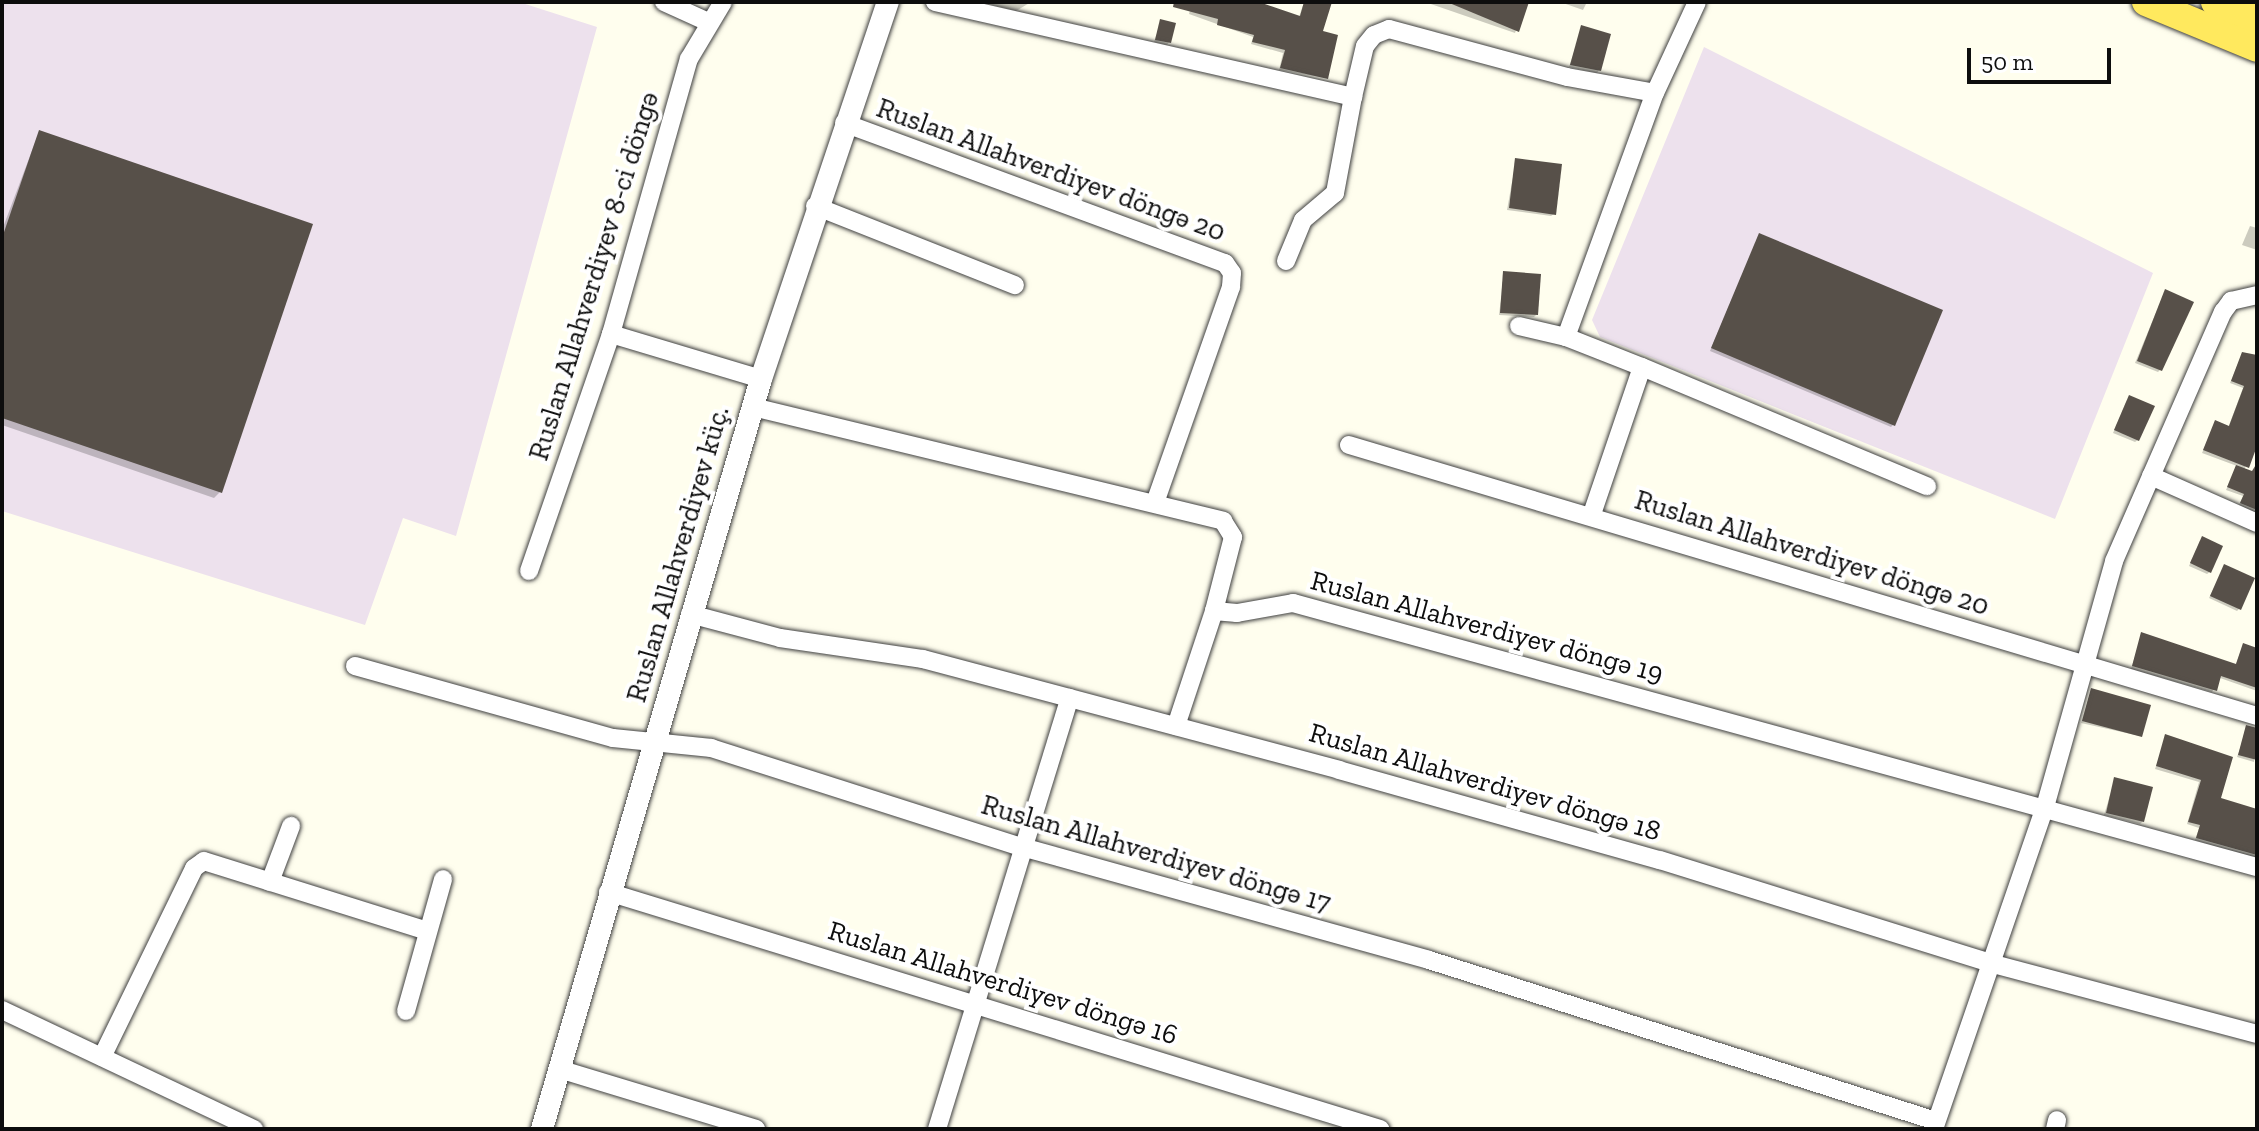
<!DOCTYPE html>
<html>
<head>
<meta charset="utf-8">
<style>
	body { margin:0 }
	#map { position:relative; width:2259px; height:1131px; overflow:hidden; background:#fffeee; font-family:"Zilla Slab",serif }
	div>[style] { position:absolute }
	[style*='--x'] { left:calc(var(--x)*1px); top:calc(var(--y)*1px); width:calc(var(--w)*1px); rotate:calc(var(--a)*1deg) }
	.industrial>* { inset:0; background:#ede1ed }
	.shadow>* { inset:0; background:#0003 }
	.building>* { inset:0; background:#575049 }
	.roads { filter:drop-shadow(0 0 2px #404040) drop-shadow(0 0 2px #404040) }
	.minor>* { height:18px; margin:-9px; padding:0 9px; transform-origin:9px; border-radius:9px; background:#fff }
	.tertiary>* { height:22px; margin:-11px; padding:0 11px; transform-origin:11px; border-radius:11px; background:#fff }
	.primary>* { height:28px; margin:-14px; padding:0 14px; transform-origin:14px; border-radius:14px; background:#ffe95e }
	span { translate:-50% -50%; white-space:nowrap; text-align:center; line-height:1.15; -webkit-text-stroke:8px #fff; paint-order:stroke }
	.street-label { font-size:28px; color:#0d0d0d }
	.frame { position:absolute; inset:0; border:4px solid #0d0d0d; pointer-events:none }
	.scale { position:absolute; left:1967px; top:48px; width:144px; height:36px; box-sizing:border-box; border:4px solid #0d0d0d; border-top:0; padding-left:10px; font-size:24px; line-height:28px; white-space:nowrap; color:#0d0d0d; -webkit-text-stroke:6px #fff; paint-order:stroke }
</style>
</head>
<body>
<div id="map">
	<div class="industrial">
		<i style="clip-path:polygon(2px 2px,519px 2px,597px 27px,456px 536px,403px 518px,365px 625px,2px 511px)"></i>
		<i style="clip-path:polygon(1704px 47px,2153px 273px,2055px 519px,1600px 337px,1592px 320px)"></i>
	</div>
	<div class="shadow">
		<i style="clip-path:polygon(981px 2px,1031px 2px,1016px 11px)"></i>
		<i style="clip-path:polygon(1192px 2px,1249px 2px,1299px 17px,1304px 2px,1330px 2px,1320px 33px,1326px 78px,1279px 70px,1283px 53px,1251px 44px,1253px 37px,1189px 14px)"></i>
		<i style="clip-path:polygon(1425px 2px,1526px 2px,1515px 33px)"></i>
		<i style="clip-path:polygon(1560px 2px,1587px 2px,1583px 10px)"></i>
		<i style="clip-path:polygon(1161px 21px,1169px 42px,1167px 45px,1154px 42px)"></i>
		<i style="clip-path:polygon(1582px 28px,1599px 70px,1597px 73px,1569px 67px)"></i>
		<i style="clip-path:polygon(39px 132px,220px 492px,214px 498px,2px 425px,2px 230px)"></i>
		<i style="clip-path:polygon(1516px 160px,1554px 214px,1551px 216px,1507px 210px)"></i>
		<i style="clip-path:polygon(2250px 226px,2257px 228px,2257px 250px,2242px 245px)"></i>
		<i style="clip-path:polygon(1759px 235px,1894px 424px,1891px 427px,1710px 351px)"></i>
		<i style="clip-path:polygon(1504px 273px,1536px 315px,1534px 317px,1499px 315px)"></i>
		<i style="clip-path:polygon(2165px 291px,2160px 370px,2158px 372px,2135px 363px)"></i>
		<i style="clip-path:polygon(2242px 354px,2257px 359px,2257px 442px,2244px 470px,2257px 475px,2257px 515px,2239px 505px,2243px 496px,2226px 490px,2237px 466px,2202px 453px,2215px 423px,2228px 428px,2243px 388px,2230px 383px)"></i>
		<i style="clip-path:polygon(2127px 400px,2138px 440px,2135px 442px,2113px 433px)"></i>
		<i style="clip-path:polygon(2200px 541px,2210px 572px,2207px 574px,2189px 566px)"></i>
		<i style="clip-path:polygon(2224px 567px,2239px 609px,2237px 611px,2209px 598px)"></i>
		<i style="clip-path:polygon(2142px 634px,2235px 666px,2243px 646px,2257px 651px,2257px 691px,2220px 678px,2212px 692px,2131px 669px)"></i>
		<i style="clip-path:polygon(2091px 691px,2140px 736px,2081px 723px)"></i>
		<i style="clip-path:polygon(2247px 729px,2257px 729px,2254px 762px,2237px 757px)"></i>
		<i style="clip-path:polygon(2166px 737px,2218px 800px,2257px 831px,2257px 860px,2195px 840px,2199px 828px,2187px 824px,2199px 782px,2155px 769px)"></i>
		<i style="clip-path:polygon(2115px 779px,2143px 821px,2140px 824px,2104px 815px)"></i>
	</div>
	<div class="building">
		<i style="clip-path:polygon(1174px 2px,1259px 2px,1300px 16px,1304px 2px,1332px 2px,1323px 31px,1338px 35px,1328px 79px,1280px 68px,1285px 50px,1252px 42px,1254px 35px,1217px 25px,1218px 19px,1173px 7px)"></i>
		<i style="clip-path:polygon(1447px 2px,1529px 2px,1519px 32px)"></i>
		<i style="clip-path:polygon(1160px 19px,1176px 23px,1171px 43px,1155px 40px)"></i>
		<i style="clip-path:polygon(1581px 25px,1611px 34px,1601px 71px,1570px 65px)"></i>
		<i style="clip-path:polygon(39px 130px,313px 224px,222px 493px,2px 418px,2px 238px)"></i>
		<i style="clip-path:polygon(1515px 158px,1562px 164px,1556px 215px,1509px 208px)"></i>
		<i style="clip-path:polygon(1759px 233px,1943px 310px,1895px 426px,1711px 348px)"></i>
		<i style="clip-path:polygon(1503px 271px,1541px 274px,1538px 315px,1500px 313px)"></i>
		<i style="clip-path:polygon(2165px 289px,2194px 302px,2162px 371px,2137px 361px)"></i>
		<i style="clip-path:polygon(2242px 352px,2257px 355px,2257px 446px,2249px 468px,2203px 450px,2215px 420px,2229px 426px,2244px 386px,2231px 381px)"></i>
		<i style="clip-path:polygon(2129px 395px,2155px 406px,2139px 441px,2114px 430px)"></i>
		<i style="clip-path:polygon(2257px 463px,2257px 510px,2240px 503px,2244px 494px,2227px 487px,2236px 465px,2252px 471px)"></i>
		<i style="clip-path:polygon(2202px 536px,2223px 546px,2211px 573px,2190px 563px)"></i>
		<i style="clip-path:polygon(2224px 564px,2255px 578px,2241px 610px,2210px 596px)"></i>
		<i style="clip-path:polygon(2141px 632px,2236px 664px,2243px 643px,2257px 648px,2257px 688px,2221px 676px,2217px 691px,2132px 666px)"></i>
		<i style="clip-path:polygon(2091px 688px,2151px 705px,2142px 737px,2082px 721px)"></i>
		<i style="clip-path:polygon(2246px 725px,2257px 728px,2257px 760px,2238px 755px)"></i>
		<i style="clip-path:polygon(2165px 734px,2233px 757px,2221px 798px,2257px 809px,2257px 855px,2196px 838px,2200px 825px,2188px 822px,2201px 780px,2156px 766px)"></i>
		<i style="clip-path:polygon(2114px 777px,2153px 787px,2144px 822px,2106px 813px)"></i>
	</div>
	<div class="roads">
		<div class="minor">
			<i style="--x:664;--y:2;--w:48;--a:24.4"></i>
			<i style="--x:935;--y:2;--w:429;--a:12.8"></i>
			<i style="--x:1353;--y:97;--w:52;--a:-76.8"></i>
			<i style="--x:1365;--y:46;--w:14;--a:-51"></i>
			<i style="--x:1374;--y:35;--w:16;--a:-22"></i>
			<i style="--x:1389;--y:29;--w:184;--a:15.1"></i>
			<i style="--x:1567;--y:77;--w:89;--a:10.3"></i>
			<i style="--x:1655;--y:93;--w:100;--a:-65.2"></i>
			<i style="--x:844;--y:123;--w:406;--a:20.2"></i>
			<i style="--x:1225;--y:263;--w:12;--a:55"></i>
			<i style="--x:1232;--y:273;--w:14;--a:94"></i>
			<i style="--x:1231;--y:287;--w:229;--a:109.4"></i>
			<i style="--x:815;--y:206;--w:215;--a:21.6"></i>
			<i style="--x:1286;--y:261;--w:44;--a:-67.5"></i>
			<i style="--x:1303;--y:220;--w:42;--a:-40.2"></i>
			<i style="--x:1335;--y:193;--w:98;--a:-79.4"></i>
			<i style="--x:1519;--y:326;--w:48;--a:13.2"></i>
			<i style="--x:611;--y:334;--w:157;--a:16.7"></i>
			<i style="--x:1642;--y:367;--w:309;--a:22.7"></i>
			<i style="--x:753;--y:407;--w:484;--a:13.6"></i>
			<i style="--x:1223;--y:521;--w:19;--a:58"></i>
			<i style="--x:1233;--y:537;--w:76;--a:104.4"></i>
			<i style="--x:1214;--y:611;--w:23;--a:5"></i>
			<i style="--x:1237;--y:613;--w:57;--a:-10.1"></i>
			<i style="--x:1293;--y:603;--w:999;--a:15.32"></i>
			<i style="--x:1349;--y:445;--w:948;--a:16.62"></i>
			<i style="--x:2151;--y:476;--w:116;--a:23.9"></i>
			<i style="--x:1592;--y:514;--w:155;--a:-71.2"></i>
			<i style="--x:1642;--y:367;--w:82;--a:-158.5"></i>
			<i style="--x:1566;--y:337;--w:260;--a:-70"></i>
			<i style="--x:529;--y:571;--w:251;--a:-70.9"></i>
			<i style="--x:611;--y:334;--w:286;--a:-74.2"></i>
			<i style="--x:689;--y:59;--w:66;--a:-59.2"></i>
			<i style="--x:690;--y:614;--w:93;--a:14.9"></i>
			<i style="--x:780;--y:638;--w:145;--a:8.4"></i>
			<i style="--x:923;--y:659;--w:431;--a:14.9"></i>
			<i style="--x:1339;--y:770;--w:333;--a:15.7"></i>
			<i style="--x:1660;--y:860;--w:346;--a:17.3"></i>
			<i style="--x:1990;--y:963;--w:276;--a:14.9"></i>
			<i style="--x:355;--y:666;--w:268;--a:15.6"></i>
			<i style="--x:613;--y:738;--w:99;--a:5.8"></i>
			<i style="--x:711;--y:748;--w:326;--a:17.7"></i>
			<i style="--x:1022;--y:847;--w:422;--a:15.5"></i>
			<i style="--x:1429;--y:960;--w:532;--a:17.62"></i>
			<i style="--x:1176;--y:726;--w:121;--a:-71.7"></i>
			<i style="--x:270;--y:882;--w:60;--a:-69.4"></i>
			<i style="--x:608;--y:892;--w:808;--a:17.07"></i>
			<i style="--x:2;--y:1010;--w:279;--a:25.3"></i>
			<i style="--x:406;--y:1011;--w:137;--a:-74.3"></i>
			<i style="--x:102;--y:1057;--w:210;--a:-64"></i>
			<i style="--x:194;--y:868;--w:12;--a:-35"></i>
			<i style="--x:204;--y:861;--w:234;--a:17.4"></i>
			<i style="--x:559;--y:1069;--w:206;--a:16.9"></i>
			<i style="--x:937;--y:1129;--w:451;--a:-72.9"></i>
			<i style="--x:1934;--y:1129;--w:341;--a:-71"></i>
			<i style="--x:2045;--y:807;--w:255;--a:-74.3"></i>
			<i style="--x:2114;--y:561;--w:272;--a:-66.4"></i>
			<i style="--x:2223;--y:312;--w:14;--a:-54"></i>
			<i style="--x:2231;--y:301;--w:27;--a:-13"></i>
			<i style="--x:2055;--y:1129;--w:9;--a:-77"></i>
		</div>
		<div class="tertiary">
			<i style="--x:542;--y:1129;--w:781;--a:-73.72"></i>
			<i style="--x:761;--y:379;--w:398;--a:-71.4"></i>
		</div>
		<div class="primary">
			<i style="--x:2146;--y:2;--w:120;--a:22.5"></i>
			<i style="--x:2215;--y:2;--w:45;--a:22"></i>
		</div>
	</div>
	<div class="street-label">
		<span style="left:1051px;top:170px;rotate:20deg">Ruslan Allahverdiyev döngə 20</span>
		<span style="left:594px;top:276px;rotate:-73deg">Ruslan Allahverdiyev 8-ci döngə</span>
		<span style="left:1812px;top:553px;rotate:17deg">Ruslan Allahverdiyev döngə 20</span>
		<span style="left:678px;top:554px;rotate:-74deg">Ruslan Allahverdiyev küç.</span>
		<span style="left:1487px;top:627px;rotate:15deg">Ruslan Allahverdiyev döngə 19</span>
		<span style="left:1485px;top:782px;rotate:16deg">Ruslan Allahverdiyev döngə 18</span>
		<span style="left:1156px;top:854px;rotate:16deg">Ruslan Allahverdiyev döngə 17</span>
		<span style="left:1003px;top:983px;rotate:17deg">Ruslan Allahverdiyev döngə 16</span>
	</div>
	<div class="frame"></div>
	<div class="scale">50 m</div>
</div>
</body>
</html>
